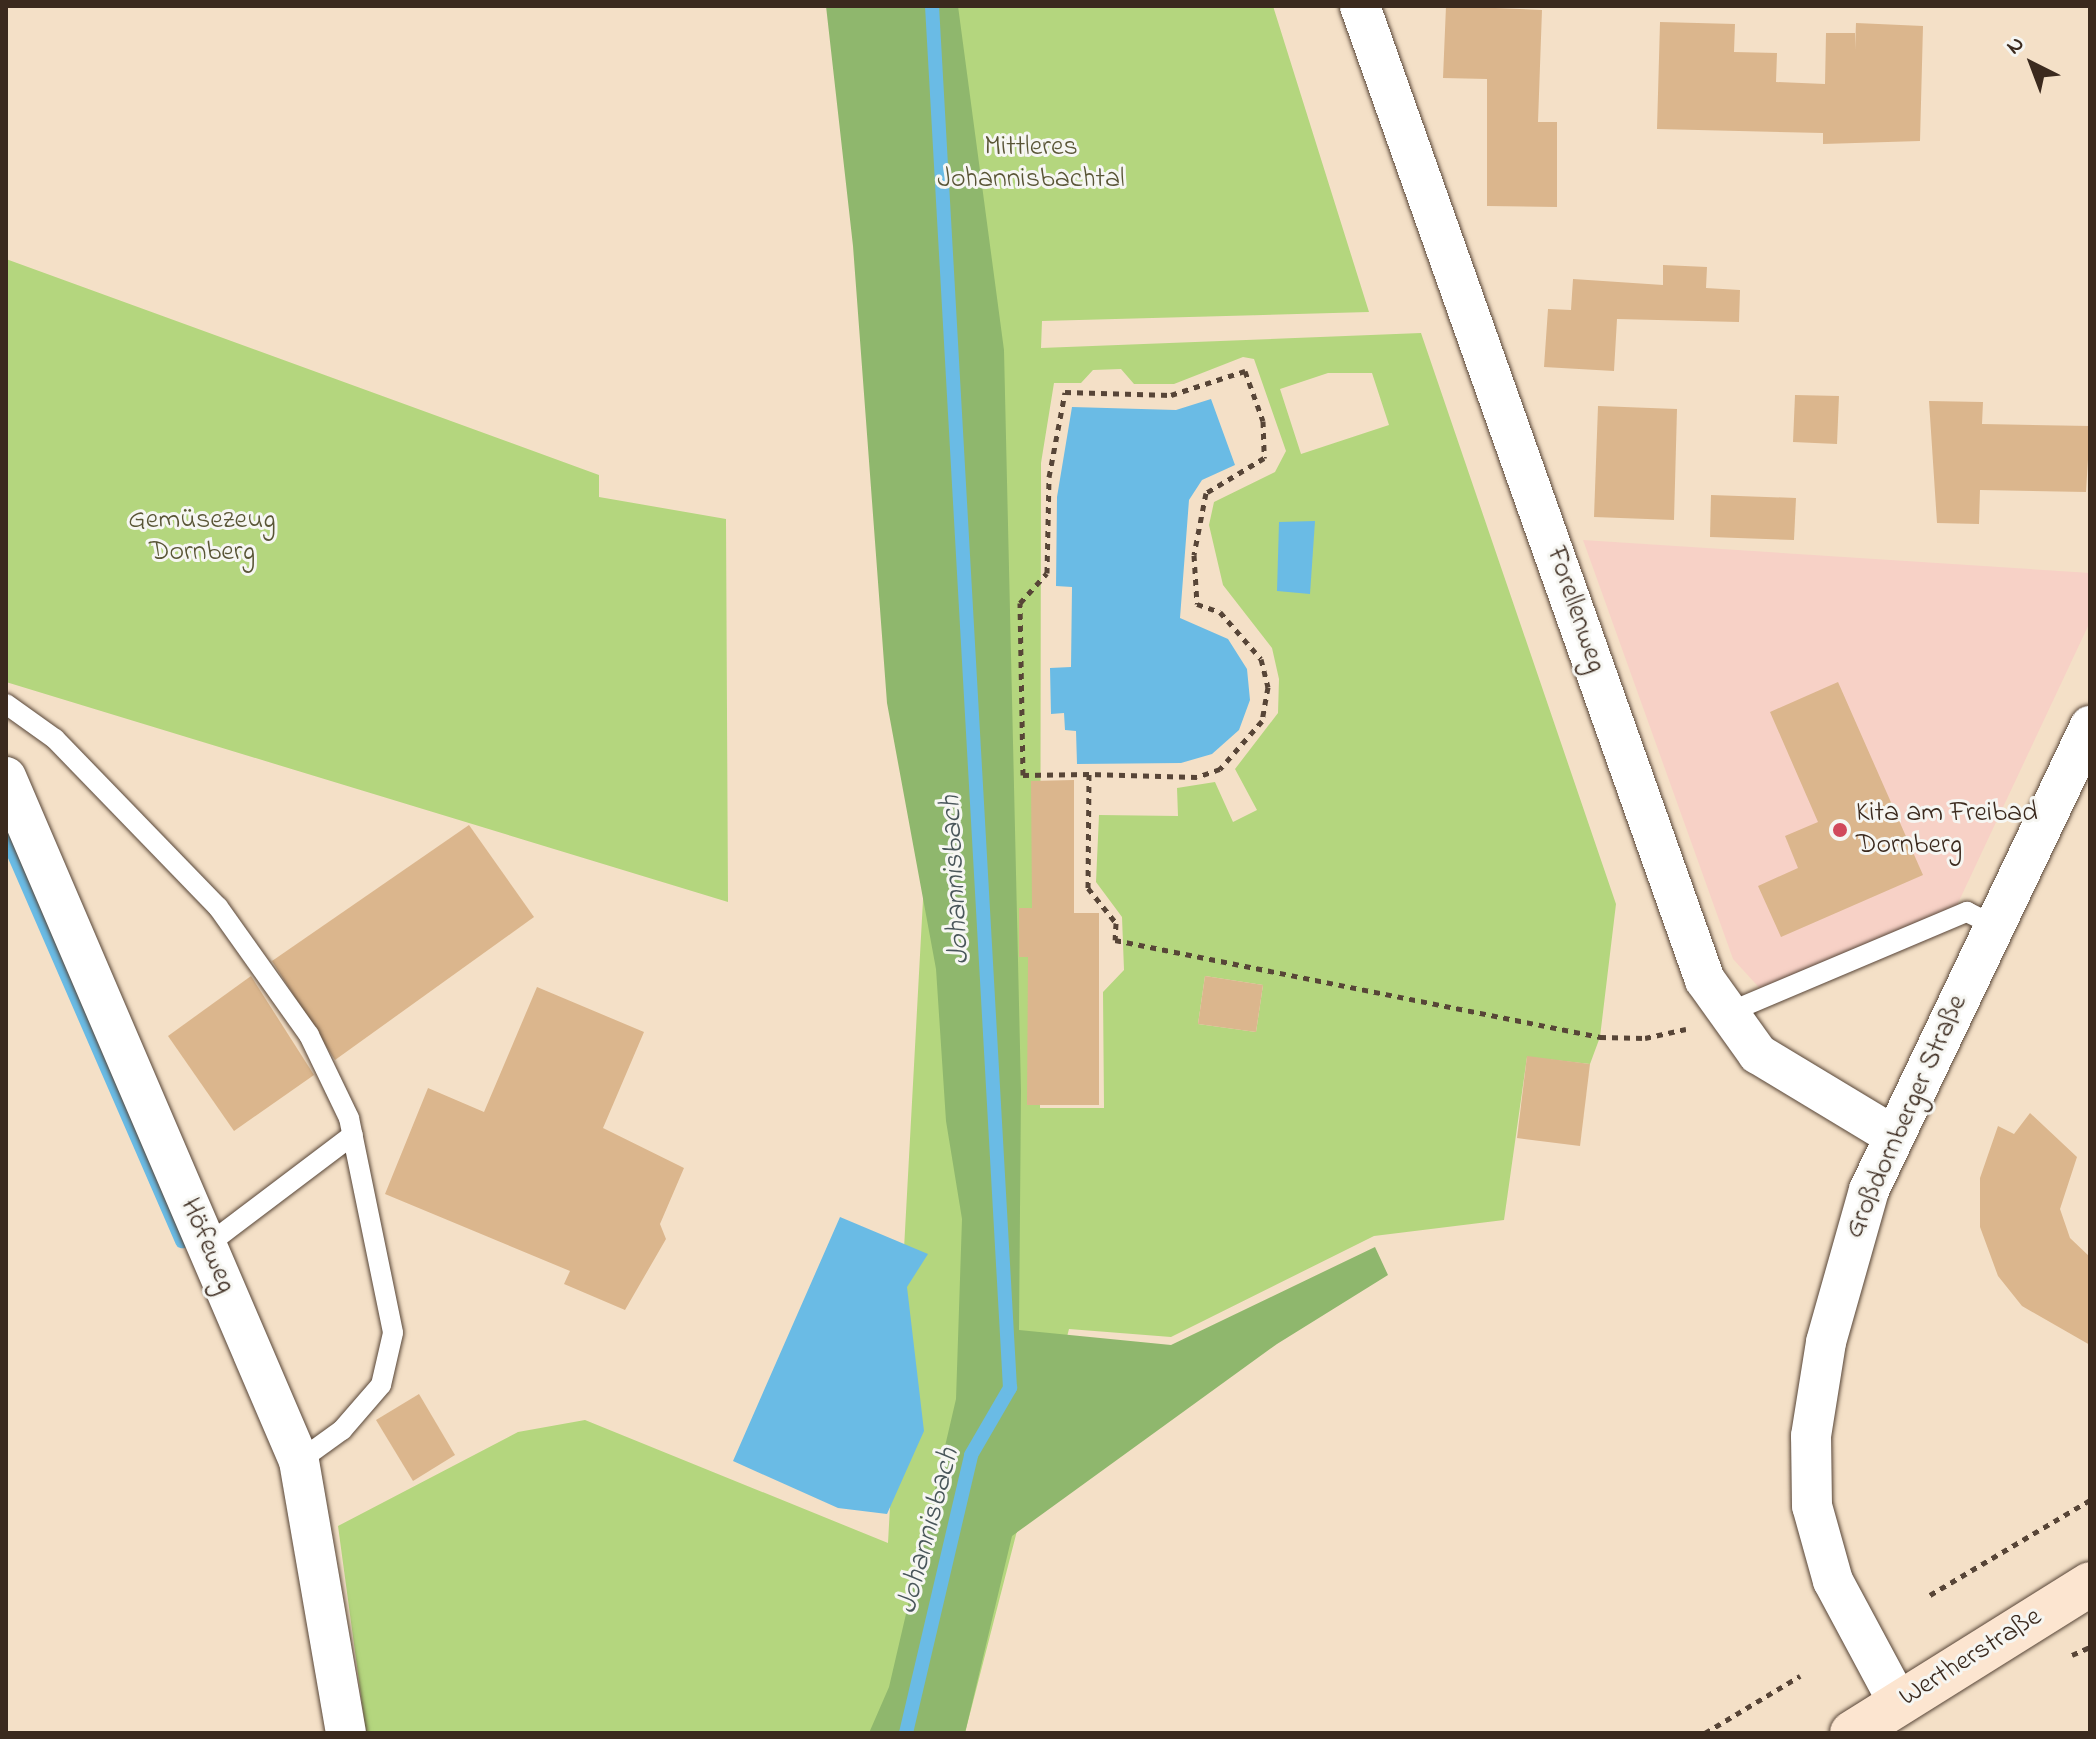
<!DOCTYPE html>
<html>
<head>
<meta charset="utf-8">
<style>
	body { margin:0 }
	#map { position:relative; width:2096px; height:1739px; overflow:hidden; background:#f4e0c7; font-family:"Indie Flower",sans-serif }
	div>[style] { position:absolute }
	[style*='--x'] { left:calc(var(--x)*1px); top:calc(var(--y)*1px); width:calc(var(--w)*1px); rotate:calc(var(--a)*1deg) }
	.built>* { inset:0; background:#f7d1c6 }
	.green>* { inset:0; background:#b4d67e }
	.forest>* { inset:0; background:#8fb76d }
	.water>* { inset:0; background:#6abbe5 }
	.stream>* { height:14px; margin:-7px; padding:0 7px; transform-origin:7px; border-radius:7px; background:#6abbe5 }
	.building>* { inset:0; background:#dbb68d }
	.path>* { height:5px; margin-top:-2.5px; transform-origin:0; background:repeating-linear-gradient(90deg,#574537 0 6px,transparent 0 12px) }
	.roads { filter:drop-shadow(0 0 2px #574537) drop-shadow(0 0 2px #574537) }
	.lane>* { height:20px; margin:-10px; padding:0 10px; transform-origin:10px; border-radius:10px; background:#fff }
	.street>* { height:40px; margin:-20px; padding:0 20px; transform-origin:20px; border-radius:20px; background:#fff }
	.secondary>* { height:44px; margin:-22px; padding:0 22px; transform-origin:22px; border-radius:22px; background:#fce5d0 }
	.dots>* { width:22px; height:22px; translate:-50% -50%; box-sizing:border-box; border:4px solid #f6f6f2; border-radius:50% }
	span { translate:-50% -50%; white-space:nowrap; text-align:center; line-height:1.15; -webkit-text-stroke:6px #f6f6f2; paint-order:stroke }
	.park-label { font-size:28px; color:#595536 }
	.street-label { font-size:28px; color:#3b2a1e }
	.poi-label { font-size:28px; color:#3b2a1e }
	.left { translate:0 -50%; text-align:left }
	.water-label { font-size:30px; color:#49565a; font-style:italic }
	.frame { position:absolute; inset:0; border:8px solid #3b2a1e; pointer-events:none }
	.north { position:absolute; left:1992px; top:24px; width:80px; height:80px; -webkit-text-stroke:6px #f6f6f2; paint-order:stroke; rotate:318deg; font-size:22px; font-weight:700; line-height:32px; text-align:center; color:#3b2a1e }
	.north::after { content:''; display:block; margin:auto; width:28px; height:36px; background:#3b2a1e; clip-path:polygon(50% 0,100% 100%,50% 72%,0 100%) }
</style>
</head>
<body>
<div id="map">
	<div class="built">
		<i style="clip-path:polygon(1583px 540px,2090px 573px,2090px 622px,1944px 933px,1774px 1004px,1733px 959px)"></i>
	</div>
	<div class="green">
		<i style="clip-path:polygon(evenodd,862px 6px,1273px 6px,1369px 312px,1042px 321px,1041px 348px,1421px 333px,1616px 904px,1600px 1037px,1590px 1064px,1527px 1057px,1504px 1220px,1374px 1236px,1171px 1337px,1069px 1329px,965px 1733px,366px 1733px,338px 1526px,518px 1432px,585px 1420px,888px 1543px,928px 808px,862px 6px,1243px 357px,1254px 359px,1286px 451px,1275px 472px,1214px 502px,1209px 525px,1223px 585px,1272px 648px,1279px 679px,1278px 713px,1235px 769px,1257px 810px,1233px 822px,1215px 782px,1177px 788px,1178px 816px,1099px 815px,1096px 882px,1122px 917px,1124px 970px,1103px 992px,1104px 1108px,1040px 1108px,1041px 463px,1054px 383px,1081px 383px,1093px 370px,1121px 369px,1134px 384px,1174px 384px,1243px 357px,862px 6px,1328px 373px,1372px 373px,1389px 425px,1301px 454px,1280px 389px,1328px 373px,862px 6px,1205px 976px,1263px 985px,1256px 1032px,1198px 1024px,1205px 976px)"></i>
		<i style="clip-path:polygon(6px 259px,599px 475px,599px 497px,726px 519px,728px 902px,6px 682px)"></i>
	</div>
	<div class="forest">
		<i style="clip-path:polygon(826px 6px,958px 6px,1004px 350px,1021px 1091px,1019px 1330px,1171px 1345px,1375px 1247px,1388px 1275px,1277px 1344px,1012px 1536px,965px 1733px,869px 1733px,889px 1687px,956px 1399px,962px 1219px,946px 1121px,936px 969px,887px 703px,853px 246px)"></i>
	</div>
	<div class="water">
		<i style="clip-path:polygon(1211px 399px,1235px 465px,1202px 480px,1189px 500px,1180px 618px,1228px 639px,1247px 669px,1250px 700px,1239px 730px,1212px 754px,1181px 763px,1077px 764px,1076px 731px,1065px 730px,1064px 713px,1051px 714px,1050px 668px,1071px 667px,1072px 587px,1056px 586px,1057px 497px,1072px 407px,1176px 410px)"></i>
		<i style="clip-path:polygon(1315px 521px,1310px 594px,1277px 591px,1279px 522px)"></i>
		<i style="clip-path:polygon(840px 1217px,928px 1254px,907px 1287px,924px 1431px,887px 1514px,838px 1508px,733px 1461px)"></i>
	</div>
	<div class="stream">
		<i style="--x:6;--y:836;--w:442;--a:66.5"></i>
		<i style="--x:906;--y:1733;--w:285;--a:-76.8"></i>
		<i style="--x:971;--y:1455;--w:78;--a:-59.8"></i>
		<i style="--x:1010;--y:1388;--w:1384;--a:-93.23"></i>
	</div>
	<div class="building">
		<i style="clip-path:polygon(1446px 6px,1542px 10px,1538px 122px,1557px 122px,1557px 207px,1487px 206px,1487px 79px,1443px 78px)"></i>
		<i style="clip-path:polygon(1660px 22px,1735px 24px,1734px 52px,1777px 53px,1776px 82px,1825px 84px,1826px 33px,1855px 33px,1855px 50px,1856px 23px,1923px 26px,1920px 141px,1823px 144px,1823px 133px,1657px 129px)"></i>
		<i style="clip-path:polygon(1663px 265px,1707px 267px,1706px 288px,1740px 290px,1739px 322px,1617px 319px,1614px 371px,1544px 367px,1548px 309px,1571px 310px,1573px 279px,1663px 285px)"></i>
		<i style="clip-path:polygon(1795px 395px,1839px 396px,1837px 444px,1793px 442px)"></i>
		<i style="clip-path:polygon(1929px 401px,1983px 402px,1982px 424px,2090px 426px,2086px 492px,1980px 490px,1979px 524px,1937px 523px)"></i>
		<i style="clip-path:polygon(1598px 406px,1677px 409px,1674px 520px,1594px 517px)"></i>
		<i style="clip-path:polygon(1711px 495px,1796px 498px,1794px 540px,1710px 537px)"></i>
		<i style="clip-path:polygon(1838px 682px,1923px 875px,1781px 937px,1758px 886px,1798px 868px,1785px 836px,1818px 822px,1770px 712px)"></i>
		<i style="clip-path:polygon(1074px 780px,1074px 913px,1099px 913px,1099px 1105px,1027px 1105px,1028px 957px,1019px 957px,1019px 908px,1032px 908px,1031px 781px)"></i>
		<i style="clip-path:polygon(469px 825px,534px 917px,335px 1060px,272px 961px)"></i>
		<i style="clip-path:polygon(251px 976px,314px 1075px,234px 1131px,168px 1036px)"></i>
		<i style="clip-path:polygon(1205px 976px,1263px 985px,1256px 1032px,1198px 1024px)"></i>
		<i style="clip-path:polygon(537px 987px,644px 1032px,603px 1128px,684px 1168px,660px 1224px,666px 1239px,625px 1310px,564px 1284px,570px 1271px,385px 1194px,428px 1088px,484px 1112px)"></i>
		<i style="clip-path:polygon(1527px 1056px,1590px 1064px,1580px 1146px,1517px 1138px)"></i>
		<i style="clip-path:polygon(2030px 1113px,2077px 1157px,2060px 1209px,2070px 1238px,2090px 1257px,2090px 1345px,2022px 1306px,1998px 1276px,1980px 1227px,1980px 1178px,1998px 1126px,2014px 1134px)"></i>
		<i style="clip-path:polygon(419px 1394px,455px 1455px,413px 1481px,376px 1420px)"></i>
	</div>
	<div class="path">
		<i style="--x:1089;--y:774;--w:66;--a:179.1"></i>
		<i style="--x:1023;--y:775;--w:172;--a:-91"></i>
		<i style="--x:1020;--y:603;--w:40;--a:-48"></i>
		<i style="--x:1047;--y:573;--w:96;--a:-88.8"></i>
		<i style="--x:1049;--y:477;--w:86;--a:-79.3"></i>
		<i style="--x:1065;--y:392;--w:106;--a:1.6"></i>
		<i style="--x:1171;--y:395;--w:78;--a:-18"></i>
		<i style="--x:1245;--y:371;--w:53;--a:70.2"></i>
		<i style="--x:1263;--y:421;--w:37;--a:88"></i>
		<i style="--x:1264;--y:458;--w:68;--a:148.9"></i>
		<i style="--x:1206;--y:493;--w:63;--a:101"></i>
		<i style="--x:1194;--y:555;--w:49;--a:86.5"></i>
		<i style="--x:1197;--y:604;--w:24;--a:19"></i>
		<i style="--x:1220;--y:612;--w:62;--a:48.9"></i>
		<i style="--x:1261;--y:659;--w:29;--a:76"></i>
		<i style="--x:1268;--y:687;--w:35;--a:100"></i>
		<i style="--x:1262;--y:721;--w:64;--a:131.2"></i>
		<i style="--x:1220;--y:769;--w:24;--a:161"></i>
		<i style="--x:1197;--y:777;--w:108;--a:-178.4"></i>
		<i style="--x:1089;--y:774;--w:114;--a:90.5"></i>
		<i style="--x:1088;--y:888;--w:45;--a:51.3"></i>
		<i style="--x:1116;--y:923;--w:17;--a:93"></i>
		<i style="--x:1115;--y:940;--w:495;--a:11.3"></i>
		<i style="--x:1600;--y:1037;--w:45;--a:1.3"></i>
		<i style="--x:1645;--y:1038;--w:42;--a:-12.4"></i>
		<i style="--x:1930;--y:1595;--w:186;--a:-30.7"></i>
		<i style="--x:2072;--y:1655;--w:20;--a:-24"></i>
		<i style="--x:1705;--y:1733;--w:111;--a:-31"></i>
	</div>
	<div class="roads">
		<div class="lane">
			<i style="--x:6;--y:704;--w:60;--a:35.5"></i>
			<i style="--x:55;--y:739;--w:234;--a:45.9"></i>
			<i style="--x:218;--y:907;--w:157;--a:54.6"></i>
			<i style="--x:309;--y:1035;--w:92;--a:64.3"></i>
			<i style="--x:349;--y:1118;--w:219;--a:78.4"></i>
			<i style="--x:393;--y:1333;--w:53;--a:103"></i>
			<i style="--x:381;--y:1385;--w:60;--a:130.9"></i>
			<i style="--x:342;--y:1430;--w:53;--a:144.2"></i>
			<i style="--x:1725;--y:1014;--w:263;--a:-22.9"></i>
			<i style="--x:1967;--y:912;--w:30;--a:26"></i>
			<i style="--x:206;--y:1246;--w:184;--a:-37.1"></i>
		</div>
		<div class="street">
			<i style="--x:1360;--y:6;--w:1033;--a:70.5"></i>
			<i style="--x:1705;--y:980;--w:91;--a:54.4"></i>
			<i style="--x:1758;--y:1054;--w:159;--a:31.1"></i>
			<i style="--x:6;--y:777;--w:744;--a:66.81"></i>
			<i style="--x:299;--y:1461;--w:276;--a:80.2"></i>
			<i style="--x:1899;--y:1704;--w:140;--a:-118.2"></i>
			<i style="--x:1833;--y:1581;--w:78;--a:-105.6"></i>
			<i style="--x:1812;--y:1506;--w:70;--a:-90.8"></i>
			<i style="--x:1811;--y:1436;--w:95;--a:-80.9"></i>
			<i style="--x:1826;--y:1342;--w:158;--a:-74.2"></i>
			<i style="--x:1869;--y:1190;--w:514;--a:-64.53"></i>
		</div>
		<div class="secondary">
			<i style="--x:1852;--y:1733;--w:281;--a:-32"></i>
		</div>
	</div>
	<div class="dots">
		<i style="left:1840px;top:830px;background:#d1495b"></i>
	</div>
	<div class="park-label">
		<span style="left:1031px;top:164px">Mittleres<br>Johannisbachtal</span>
		<span style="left:202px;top:537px">Gemüsezeug<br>Dornberg</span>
	</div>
	<div class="street-label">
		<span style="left:1575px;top:610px;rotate:71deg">Forellenweg</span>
		<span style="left:1907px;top:1117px;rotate:-66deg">Großdornberger Straße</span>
		<span style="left:207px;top:1246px;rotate:67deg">Höfeweg</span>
		<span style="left:1971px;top:1658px;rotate:-32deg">Wertherstraße</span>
	</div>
	<div class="poi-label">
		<span class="left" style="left:1856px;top:830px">Kita am Freibad<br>Dornberg</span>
	</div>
	<div class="water-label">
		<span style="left:956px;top:880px;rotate:-93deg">Johannisbach</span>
		<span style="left:929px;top:1531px;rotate:-75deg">Johannisbach</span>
	</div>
	<div class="frame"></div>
	<div class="north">N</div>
</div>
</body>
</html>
